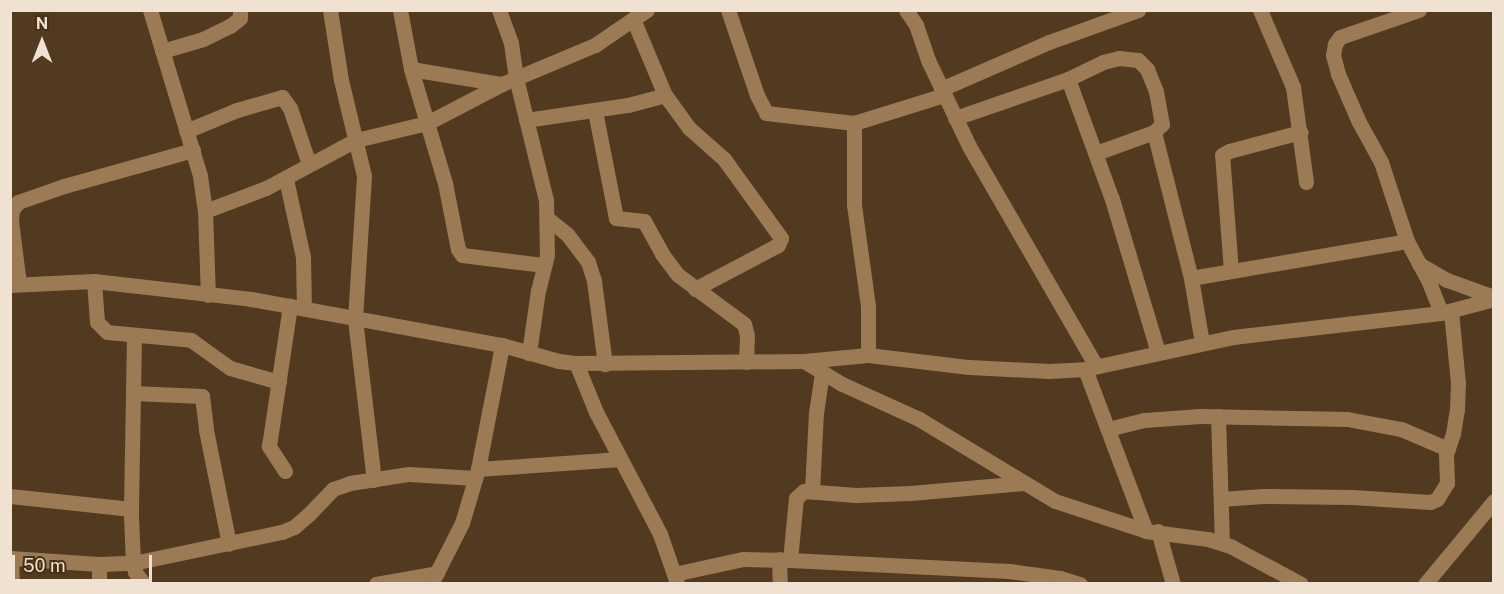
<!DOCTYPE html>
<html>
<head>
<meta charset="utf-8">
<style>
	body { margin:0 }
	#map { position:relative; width:1504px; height:594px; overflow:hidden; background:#513a20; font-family:"Public Sans",sans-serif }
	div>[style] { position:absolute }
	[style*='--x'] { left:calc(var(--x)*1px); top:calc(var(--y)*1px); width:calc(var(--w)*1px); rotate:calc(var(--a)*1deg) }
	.minor>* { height:15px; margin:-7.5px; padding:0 7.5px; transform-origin:7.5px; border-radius:7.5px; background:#9c7a53 }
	span { translate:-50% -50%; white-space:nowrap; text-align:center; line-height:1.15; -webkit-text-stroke:5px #463016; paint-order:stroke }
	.frame { position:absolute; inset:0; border:12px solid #f0e2d3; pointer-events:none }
	.north { position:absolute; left:12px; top:12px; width:60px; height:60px; -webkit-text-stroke:4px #463016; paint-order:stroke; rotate:0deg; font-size:16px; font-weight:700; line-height:24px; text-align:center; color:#f0e2d3 }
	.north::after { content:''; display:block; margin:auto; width:21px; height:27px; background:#f0e2d3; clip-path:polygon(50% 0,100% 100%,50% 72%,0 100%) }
	.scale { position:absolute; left:12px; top:555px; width:140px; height:27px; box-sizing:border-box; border:3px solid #f0e2d3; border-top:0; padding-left:8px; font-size:18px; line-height:21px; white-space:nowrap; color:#f0e2d3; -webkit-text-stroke:4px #463016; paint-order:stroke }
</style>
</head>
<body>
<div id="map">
	<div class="minor">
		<i style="--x:150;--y:10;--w:173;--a:73.2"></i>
		<i style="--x:200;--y:176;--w:35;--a:82"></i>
		<i style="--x:205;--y:211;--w:84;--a:88"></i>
		<i style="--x:330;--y:10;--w:71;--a:81.1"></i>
		<i style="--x:341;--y:80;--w:99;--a:76.5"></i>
		<i style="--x:364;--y:176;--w:143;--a:93.6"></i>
		<i style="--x:355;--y:319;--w:162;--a:83.3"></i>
		<i style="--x:400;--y:10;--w:60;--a:79.4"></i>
		<i style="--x:411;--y:69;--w:119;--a:73.4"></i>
		<i style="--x:445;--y:183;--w:67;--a:78.9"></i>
		<i style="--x:458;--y:249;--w:7;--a:56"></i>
		<i style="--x:462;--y:255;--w:83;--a:7"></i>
		<i style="--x:499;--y:10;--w:35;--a:70"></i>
		<i style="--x:511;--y:43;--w:35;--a:82"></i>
		<i style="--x:516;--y:78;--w:126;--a:76.2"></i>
		<i style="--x:546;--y:200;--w:55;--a:89"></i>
		<i style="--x:547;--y:255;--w:36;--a:104"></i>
		<i style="--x:538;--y:290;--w:64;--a:98.1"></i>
		<i style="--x:647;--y:10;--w:17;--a:147"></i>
		<i style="--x:633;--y:19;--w:82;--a:67.2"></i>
		<i style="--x:665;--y:95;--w:41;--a:54"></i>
		<i style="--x:689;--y:128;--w:47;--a:41.5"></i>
		<i style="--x:724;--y:159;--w:97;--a:54.2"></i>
		<i style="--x:781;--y:238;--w:8;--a:113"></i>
		<i style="--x:778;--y:245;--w:94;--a:152.1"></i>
		<i style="--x:728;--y:10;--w:90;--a:71.2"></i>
		<i style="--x:757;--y:95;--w:20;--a:63"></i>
		<i style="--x:766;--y:113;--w:89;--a:6.5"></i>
		<i style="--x:854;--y:123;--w:94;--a:-17.3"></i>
		<i style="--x:906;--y:10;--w:18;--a:56"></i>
		<i style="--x:916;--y:25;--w:37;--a:71"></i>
		<i style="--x:928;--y:60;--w:95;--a:64.5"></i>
		<i style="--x:969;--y:146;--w:254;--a:60"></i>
		<i style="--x:1260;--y:10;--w:84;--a:66.8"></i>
		<i style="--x:1293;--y:87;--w:96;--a:82.2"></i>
		<i style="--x:1419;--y:10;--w:83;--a:161.1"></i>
		<i style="--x:1340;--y:37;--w:9;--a:126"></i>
		<i style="--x:1335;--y:44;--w:11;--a:100"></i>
		<i style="--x:1333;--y:55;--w:20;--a:75"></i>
		<i style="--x:1338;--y:74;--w:52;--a:66.4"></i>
		<i style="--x:1359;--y:122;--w:46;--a:61.2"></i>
		<i style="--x:1381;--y:162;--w:83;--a:71.8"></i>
		<i style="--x:1407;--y:241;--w:44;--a:61.7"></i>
		<i style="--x:1428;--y:280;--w:35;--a:68"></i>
		<i style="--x:162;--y:51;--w:43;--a:-16.3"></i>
		<i style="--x:203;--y:39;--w:30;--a:-26"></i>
		<i style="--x:230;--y:26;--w:13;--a:-39"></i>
		<i style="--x:240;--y:18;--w:8;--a:-90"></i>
		<i style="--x:411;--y:69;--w:92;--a:9.4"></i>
		<i style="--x:1068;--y:79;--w:128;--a:69.9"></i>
		<i style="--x:1112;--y:199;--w:160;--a:73.3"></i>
		<i style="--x:941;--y:89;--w:118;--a:-23.5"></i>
		<i style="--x:1049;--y:42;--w:95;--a:-19.8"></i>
		<i style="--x:595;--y:111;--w:109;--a:78.9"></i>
		<i style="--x:616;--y:218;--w:28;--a:6"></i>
		<i style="--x:644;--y:221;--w:38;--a:61"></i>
		<i style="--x:662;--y:254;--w:26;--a:53"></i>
		<i style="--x:678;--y:275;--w:82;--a:36.6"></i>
		<i style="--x:744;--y:324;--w:11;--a:75"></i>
		<i style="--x:747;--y:335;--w:27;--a:92"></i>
		<i style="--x:955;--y:118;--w:120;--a:-19"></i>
		<i style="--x:1068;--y:79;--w:39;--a:-26"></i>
		<i style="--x:1103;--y:62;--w:16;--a:-14"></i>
		<i style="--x:1119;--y:58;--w:19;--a:6"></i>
		<i style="--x:1138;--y:60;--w:13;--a:45"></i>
		<i style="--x:1147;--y:69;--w:24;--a:68"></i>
		<i style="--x:1156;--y:91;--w:34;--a:80"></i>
		<i style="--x:1162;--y:124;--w:11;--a:135"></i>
		<i style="--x:1154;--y:132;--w:62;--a:160.1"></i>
		<i style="--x:526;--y:120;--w:103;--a:-8.4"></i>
		<i style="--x:628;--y:105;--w:38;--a:-15"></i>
		<i style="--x:854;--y:123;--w:82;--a:90"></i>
		<i style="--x:854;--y:205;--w:102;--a:82.1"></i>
		<i style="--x:868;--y:306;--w:49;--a:90"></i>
		<i style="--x:186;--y:131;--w:55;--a:-22.4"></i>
		<i style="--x:237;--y:110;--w:47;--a:-16.1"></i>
		<i style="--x:282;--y:97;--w:14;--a:54"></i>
		<i style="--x:290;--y:108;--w:59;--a:71.3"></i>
		<i style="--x:1154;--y:132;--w:151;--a:75.8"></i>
		<i style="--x:1191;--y:278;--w:66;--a:80.4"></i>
		<i style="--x:286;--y:179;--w:80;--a:77.7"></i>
		<i style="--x:303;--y:257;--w:51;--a:88.9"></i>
		<i style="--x:205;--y:211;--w:65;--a:-20.7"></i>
		<i style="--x:266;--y:188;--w:102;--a:-28.1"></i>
		<i style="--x:356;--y:140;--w:73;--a:-13.5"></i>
		<i style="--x:427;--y:123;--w:85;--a:-27.5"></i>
		<i style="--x:502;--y:84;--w:101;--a:-22.8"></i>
		<i style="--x:595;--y:45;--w:46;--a:-34.4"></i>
		<i style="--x:547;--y:218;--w:26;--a:39"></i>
		<i style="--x:567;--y:234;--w:35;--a:53"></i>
		<i style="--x:588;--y:262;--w:20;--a:72"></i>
		<i style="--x:594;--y:281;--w:84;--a:82.5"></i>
		<i style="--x:1419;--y:264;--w:32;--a:30"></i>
		<i style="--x:1447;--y:280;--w:50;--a:19.9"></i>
		<i style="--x:1231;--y:271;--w:116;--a:-94.4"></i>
		<i style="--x:1222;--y:155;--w:8;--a:-30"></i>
		<i style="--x:1229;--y:151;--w:74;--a:-14.8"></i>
		<i style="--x:1191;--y:278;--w:219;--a:-9.7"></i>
		<i style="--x:94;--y:281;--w:41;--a:85.8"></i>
		<i style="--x:97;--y:322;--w:14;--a:45"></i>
		<i style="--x:107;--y:332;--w:84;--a:5.4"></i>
		<i style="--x:191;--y:340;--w:48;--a:35.7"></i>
		<i style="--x:230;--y:368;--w:51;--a:15.9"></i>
		<i style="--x:19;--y:284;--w:64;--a:-97.2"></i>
		<i style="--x:11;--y:221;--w:11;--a:-85"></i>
		<i style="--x:12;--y:210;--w:10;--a:-53"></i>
		<i style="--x:18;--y:202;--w:49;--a:-19.2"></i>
		<i style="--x:64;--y:186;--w:134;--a:-15.6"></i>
		<i style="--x:10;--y:285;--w:84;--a:-2.7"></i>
		<i style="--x:94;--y:281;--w:158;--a:6.5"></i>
		<i style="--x:251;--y:299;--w:255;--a:10.4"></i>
		<i style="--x:502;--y:345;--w:59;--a:15.7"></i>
		<i style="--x:559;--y:361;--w:17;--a:7"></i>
		<i style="--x:576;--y:363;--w:228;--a:-0.5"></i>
		<i style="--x:804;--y:361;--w:64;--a:-5.4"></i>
		<i style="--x:868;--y:355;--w:102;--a:6.8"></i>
		<i style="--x:969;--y:367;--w:80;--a:2.9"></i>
		<i style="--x:1049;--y:371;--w:36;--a:-3"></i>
		<i style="--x:1085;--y:369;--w:151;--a:-12.2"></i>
		<i style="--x:1233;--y:337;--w:209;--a:-6.6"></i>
		<i style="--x:1441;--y:313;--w:55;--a:-14.8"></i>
		<i style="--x:134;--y:336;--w:180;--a:91"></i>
		<i style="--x:131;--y:516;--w:47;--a:87.6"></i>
		<i style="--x:133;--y:563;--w:9;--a:77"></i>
		<i style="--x:135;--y:572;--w:15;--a:53"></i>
		<i style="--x:804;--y:361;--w:44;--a:31.2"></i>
		<i style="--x:842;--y:384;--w:85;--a:24.4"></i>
		<i style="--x:919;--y:419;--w:159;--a:31.1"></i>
		<i style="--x:1055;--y:501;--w:96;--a:18.2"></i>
		<i style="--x:1146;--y:531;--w:63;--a:7.4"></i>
		<i style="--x:1208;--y:539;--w:25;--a:18"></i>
		<i style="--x:1232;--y:547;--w:78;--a:28.2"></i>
		<i style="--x:576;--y:363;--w:53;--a:67.8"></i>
		<i style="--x:596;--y:412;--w:138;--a:62.3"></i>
		<i style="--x:660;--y:534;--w:52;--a:70.9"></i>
		<i style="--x:1085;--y:369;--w:173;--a:69.4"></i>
		<i style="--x:133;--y:393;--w:69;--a:2.5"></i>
		<i style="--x:202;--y:396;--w:34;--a:83"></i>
		<i style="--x:206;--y:430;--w:116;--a:78.6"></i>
		<i style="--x:1218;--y:416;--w:127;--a:88.2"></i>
		<i style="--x:1108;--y:429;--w:38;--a:-14"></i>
		<i style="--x:1145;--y:420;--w:55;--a:-4.2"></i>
		<i style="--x:1200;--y:416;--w:147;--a:1.2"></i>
		<i style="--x:1347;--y:419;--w:55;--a:10.5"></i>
		<i style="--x:1401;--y:429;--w:51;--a:23.1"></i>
		<i style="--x:478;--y:469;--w:142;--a:-4"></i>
		<i style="--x:285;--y:471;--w:30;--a:-123"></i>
		<i style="--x:269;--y:446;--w:142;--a:-81.5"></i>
		<i style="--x:812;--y:491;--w:78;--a:-87.1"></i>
		<i style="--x:816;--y:413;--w:40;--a:-81.5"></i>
		<i style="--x:10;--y:496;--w:122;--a:6.1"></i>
		<i style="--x:1221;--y:499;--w:42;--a:-4.1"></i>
		<i style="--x:1263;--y:496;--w:89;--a:0.6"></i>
		<i style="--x:1352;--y:497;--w:78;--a:3.7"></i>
		<i style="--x:1430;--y:502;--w:8;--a:-23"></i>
		<i style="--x:1437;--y:499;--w:19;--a:-58"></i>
		<i style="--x:1447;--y:483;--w:29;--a:-92"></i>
		<i style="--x:1446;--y:454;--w:21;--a:-71"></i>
		<i style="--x:1453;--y:434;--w:24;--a:-81"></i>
		<i style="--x:1457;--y:410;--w:27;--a:-88"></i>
		<i style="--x:1458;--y:383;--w:72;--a:-95.6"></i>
		<i style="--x:1158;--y:531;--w:55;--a:74.2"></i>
		<i style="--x:10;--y:558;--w:89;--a:3.9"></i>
		<i style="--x:99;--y:564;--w:34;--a:-2"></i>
		<i style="--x:133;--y:563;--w:152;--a:-11.8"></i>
		<i style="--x:282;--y:532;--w:13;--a:-23"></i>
		<i style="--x:294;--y:527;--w:20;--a:-41"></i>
		<i style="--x:309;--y:514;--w:35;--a:-46"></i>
		<i style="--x:333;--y:489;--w:18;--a:-19"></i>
		<i style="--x:350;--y:483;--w:60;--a:-8.7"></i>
		<i style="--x:409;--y:474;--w:66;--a:3.5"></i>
		<i style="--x:11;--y:558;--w:26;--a:88"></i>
		<i style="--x:779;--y:559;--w:25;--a:88"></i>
		<i style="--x:790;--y:560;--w:219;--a:2.9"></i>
		<i style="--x:1009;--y:571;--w:51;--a:7.8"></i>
		<i style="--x:1060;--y:578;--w:21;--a:17"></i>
		<i style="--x:674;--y:574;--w:71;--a:-12.3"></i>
		<i style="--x:743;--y:559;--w:47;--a:1.2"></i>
		<i style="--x:790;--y:560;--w:62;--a:-84.5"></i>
		<i style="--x:796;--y:498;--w:11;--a:-41"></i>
		<i style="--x:804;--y:491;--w:52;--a:4.4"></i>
		<i style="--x:856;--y:495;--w:55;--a:-2.1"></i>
		<i style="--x:911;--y:493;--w:113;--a:-5.1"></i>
		<i style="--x:99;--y:584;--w:20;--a:-90"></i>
		<i style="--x:376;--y:584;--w:62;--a:-10.2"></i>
		<i style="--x:431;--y:584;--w:68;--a:-63.1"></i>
		<i style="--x:462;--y:523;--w:56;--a:-73.5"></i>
		<i style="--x:478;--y:469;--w:126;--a:-79"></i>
		<i style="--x:1425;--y:584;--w:108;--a:-50.3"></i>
	</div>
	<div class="frame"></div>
	<div class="north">N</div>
	<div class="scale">50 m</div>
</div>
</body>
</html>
